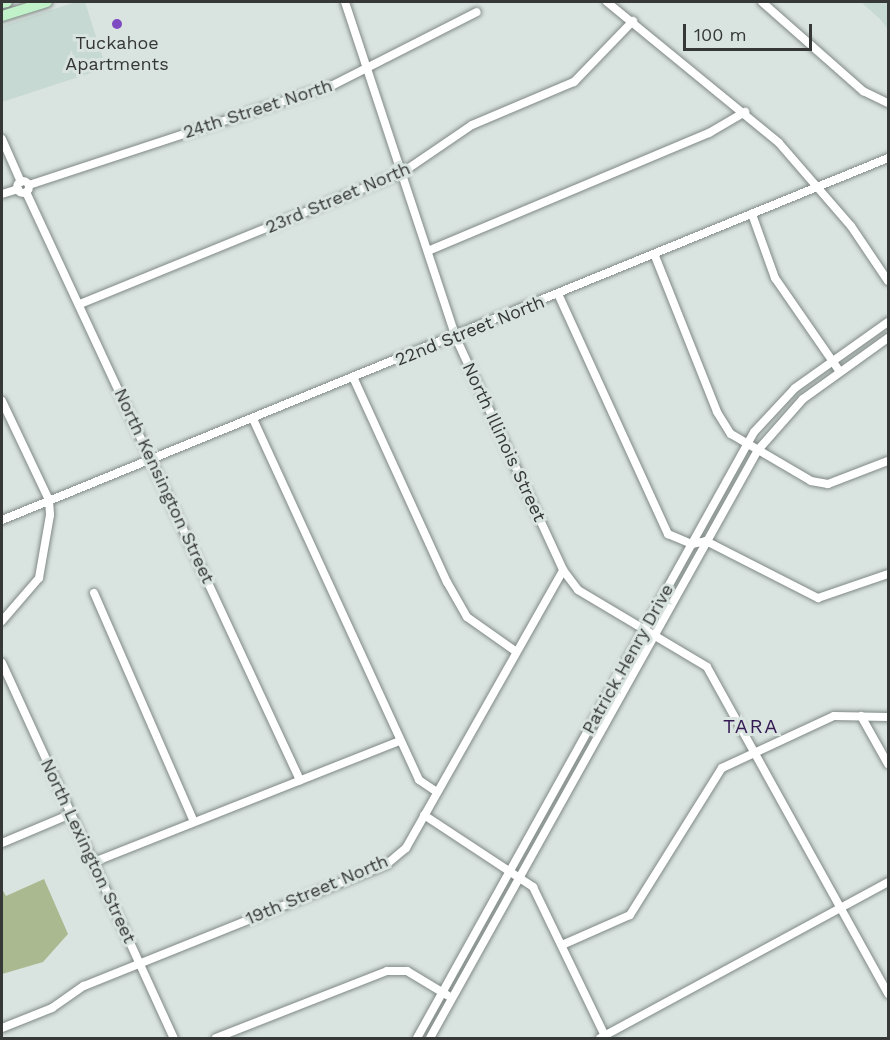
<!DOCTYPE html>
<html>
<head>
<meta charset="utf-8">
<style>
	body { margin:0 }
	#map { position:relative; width:890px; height:1040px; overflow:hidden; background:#d9e3df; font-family:"Work Sans",sans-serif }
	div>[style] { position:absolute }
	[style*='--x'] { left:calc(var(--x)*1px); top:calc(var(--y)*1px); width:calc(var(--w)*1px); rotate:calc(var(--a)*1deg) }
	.built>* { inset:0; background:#c7d9d3 }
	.green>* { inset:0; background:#abb990 }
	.roads { filter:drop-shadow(0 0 2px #808986) drop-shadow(0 0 2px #808986) }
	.minor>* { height:8px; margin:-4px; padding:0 4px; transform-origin:4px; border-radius:4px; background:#fff }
	.minor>.ring { margin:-4px; padding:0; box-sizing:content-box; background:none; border:8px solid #fff; border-radius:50% }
	.major>* { height:10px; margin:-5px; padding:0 5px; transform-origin:5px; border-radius:5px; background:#c1f1c8 }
	.dots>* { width:16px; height:16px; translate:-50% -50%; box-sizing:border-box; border:3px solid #d9e3df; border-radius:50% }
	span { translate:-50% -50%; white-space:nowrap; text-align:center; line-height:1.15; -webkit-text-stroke:6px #d9e3df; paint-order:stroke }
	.poi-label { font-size:18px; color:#353837 }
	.street-label { font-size:18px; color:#353837 }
	.neighbourhood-label { font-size:20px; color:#341b54; letter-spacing:1.5px }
	.frame { position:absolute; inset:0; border:3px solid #353837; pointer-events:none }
	.scale { position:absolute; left:683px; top:24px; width:129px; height:27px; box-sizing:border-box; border:3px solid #353837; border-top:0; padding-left:8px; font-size:18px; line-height:21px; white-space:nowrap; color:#353837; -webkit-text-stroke:4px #d9e3df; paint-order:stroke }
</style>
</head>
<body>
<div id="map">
	<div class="built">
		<i style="clip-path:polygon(76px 2px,85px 2px,106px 68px,2px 102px,2px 26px)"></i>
		<i style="clip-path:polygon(861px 2px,888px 2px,888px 29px,880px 19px)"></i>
	</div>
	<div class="green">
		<i style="clip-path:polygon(44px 879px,68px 934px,43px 962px,2px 974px,2px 889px,6px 896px)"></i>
	</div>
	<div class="roads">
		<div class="minor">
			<i style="--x:345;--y:2;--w:354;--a:71.7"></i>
			<i style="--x:456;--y:338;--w:255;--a:65.2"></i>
			<i style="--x:563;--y:570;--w:25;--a:53"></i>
			<i style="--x:578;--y:590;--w:150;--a:30.8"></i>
			<i style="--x:707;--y:667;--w:374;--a:61"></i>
			<i style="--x:607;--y:2;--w:222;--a:39.3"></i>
			<i style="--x:779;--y:143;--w:110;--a:49.1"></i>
			<i style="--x:851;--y:226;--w:66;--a:56.1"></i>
			<i style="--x:762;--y:2;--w:135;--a:41.4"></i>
			<i style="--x:863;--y:91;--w:28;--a:26"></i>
			<i style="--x:2;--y:139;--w:47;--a:66.2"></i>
			<i class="ring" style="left:17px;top:181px;width:4px;height:4px"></i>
			<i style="--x:29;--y:185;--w:320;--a:-18.2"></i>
			<i style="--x:333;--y:85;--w:161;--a:-26.9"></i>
			<i style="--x:26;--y:192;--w:649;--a:65.02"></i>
			<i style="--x:2;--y:194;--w:17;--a:-17"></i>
			<i style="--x:753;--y:217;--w:65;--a:70.2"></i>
			<i style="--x:775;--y:278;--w:114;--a:55.3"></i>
			<i style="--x:428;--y:251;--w:305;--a:-22.8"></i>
			<i style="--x:709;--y:133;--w:42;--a:-30.3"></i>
			<i style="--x:655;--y:256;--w:168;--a:68.3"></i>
			<i style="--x:717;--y:412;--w:26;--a:58"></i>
			<i style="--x:731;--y:434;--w:93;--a:30.4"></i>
			<i style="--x:811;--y:481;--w:17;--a:10"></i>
			<i style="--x:828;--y:484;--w:64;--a:-21"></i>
			<i style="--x:559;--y:296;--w:262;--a:65.4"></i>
			<i style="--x:668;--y:534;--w:26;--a:23"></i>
			<i style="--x:692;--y:544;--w:14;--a:-12"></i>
			<i style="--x:706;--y:541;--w:126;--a:27"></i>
			<i style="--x:818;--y:598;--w:74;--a:-18.9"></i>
			<i style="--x:80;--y:304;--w:349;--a:-22.2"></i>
			<i style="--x:403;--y:172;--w:83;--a:-34.3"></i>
			<i style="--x:472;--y:125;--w:111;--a:-22.9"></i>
			<i style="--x:574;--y:82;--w:85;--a:-46"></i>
			<i style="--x:353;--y:377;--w:226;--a:65.4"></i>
			<i style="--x:447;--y:582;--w:40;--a:60.3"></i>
			<i style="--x:467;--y:617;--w:59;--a:35.3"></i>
			<i style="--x:2;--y:401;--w:110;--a:64.6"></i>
			<i style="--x:49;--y:500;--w:15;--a:86"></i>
			<i style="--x:50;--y:515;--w:64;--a:99.9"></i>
			<i style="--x:39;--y:578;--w:57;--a:130.7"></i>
			<i style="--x:253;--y:419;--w:397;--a:65.3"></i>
			<i style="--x:419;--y:780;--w:22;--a:34"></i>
			<i style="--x:2;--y:520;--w:957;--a:-22.22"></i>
			<i style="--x:94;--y:593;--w:248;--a:66.4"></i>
			<i style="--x:2;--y:663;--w:413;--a:65.4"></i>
			<i style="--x:861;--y:716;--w:55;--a:60.6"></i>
			<i style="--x:424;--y:815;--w:131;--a:33.4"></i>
			<i style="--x:533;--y:887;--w:168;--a:64.2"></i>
			<i style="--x:2;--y:843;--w:75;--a:-22.8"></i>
			<i style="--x:94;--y:862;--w:329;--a:-21.6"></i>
			<i style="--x:562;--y:945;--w:74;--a:-23.8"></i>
			<i style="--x:630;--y:915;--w:173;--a:-58"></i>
			<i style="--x:722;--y:768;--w:123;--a:-24.9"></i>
			<i style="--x:834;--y:716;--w:54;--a:1.1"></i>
			<i style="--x:2;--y:1028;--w:54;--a:-21.8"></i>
			<i style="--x:52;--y:1008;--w:39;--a:-35"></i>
			<i style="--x:84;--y:986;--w:327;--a:-21.9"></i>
			<i style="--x:387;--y:864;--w:25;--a:-40"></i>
			<i style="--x:406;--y:848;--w:319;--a:-60.5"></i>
			<i style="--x:216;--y:1038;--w:184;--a:-21.4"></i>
			<i style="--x:387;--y:971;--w:20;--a:0"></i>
			<i style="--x:407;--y:971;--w:47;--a:31"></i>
			<i style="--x:417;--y:1038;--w:693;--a:-60.92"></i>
			<i style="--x:754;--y:432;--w:60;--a:-47"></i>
			<i style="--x:795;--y:388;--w:114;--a:-35.4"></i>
			<i style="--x:430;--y:1038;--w:673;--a:-60.85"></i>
			<i style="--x:758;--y:450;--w:68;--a:-48.6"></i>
			<i style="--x:803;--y:399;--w:105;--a:-35.7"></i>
			<i style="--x:600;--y:1038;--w:328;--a:-28.4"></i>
		</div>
		<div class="major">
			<i style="--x:2;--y:3;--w:5;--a:-11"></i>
			<i style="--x:2;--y:16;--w:47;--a:-17.3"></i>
		</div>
	</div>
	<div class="dots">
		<i style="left:117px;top:24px;background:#7e4ac2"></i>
	</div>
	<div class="poi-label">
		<span style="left:117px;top:54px">Tuckahoe<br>Apartments</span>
	</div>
	<div class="street-label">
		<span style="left:258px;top:109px;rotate:-18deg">24th Street North</span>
		<span style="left:338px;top:198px;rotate:-23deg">23rd Street North</span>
		<span style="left:470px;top:331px;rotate:-22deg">22nd Street North</span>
		<span style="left:504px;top:442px;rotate:65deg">North Illinois Street</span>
		<span style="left:164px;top:486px;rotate:65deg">North Kensington Street</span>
		<span style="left:628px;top:659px;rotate:-61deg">Patrick Henry Drive</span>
		<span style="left:88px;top:851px;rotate:65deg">North Lexington Street</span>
		<span style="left:317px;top:890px;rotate:-23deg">19th Street North</span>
	</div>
	<div class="neighbourhood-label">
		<span style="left:751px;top:726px">TARA</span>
	</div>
	<div class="frame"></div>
	<div class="scale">100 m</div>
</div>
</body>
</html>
